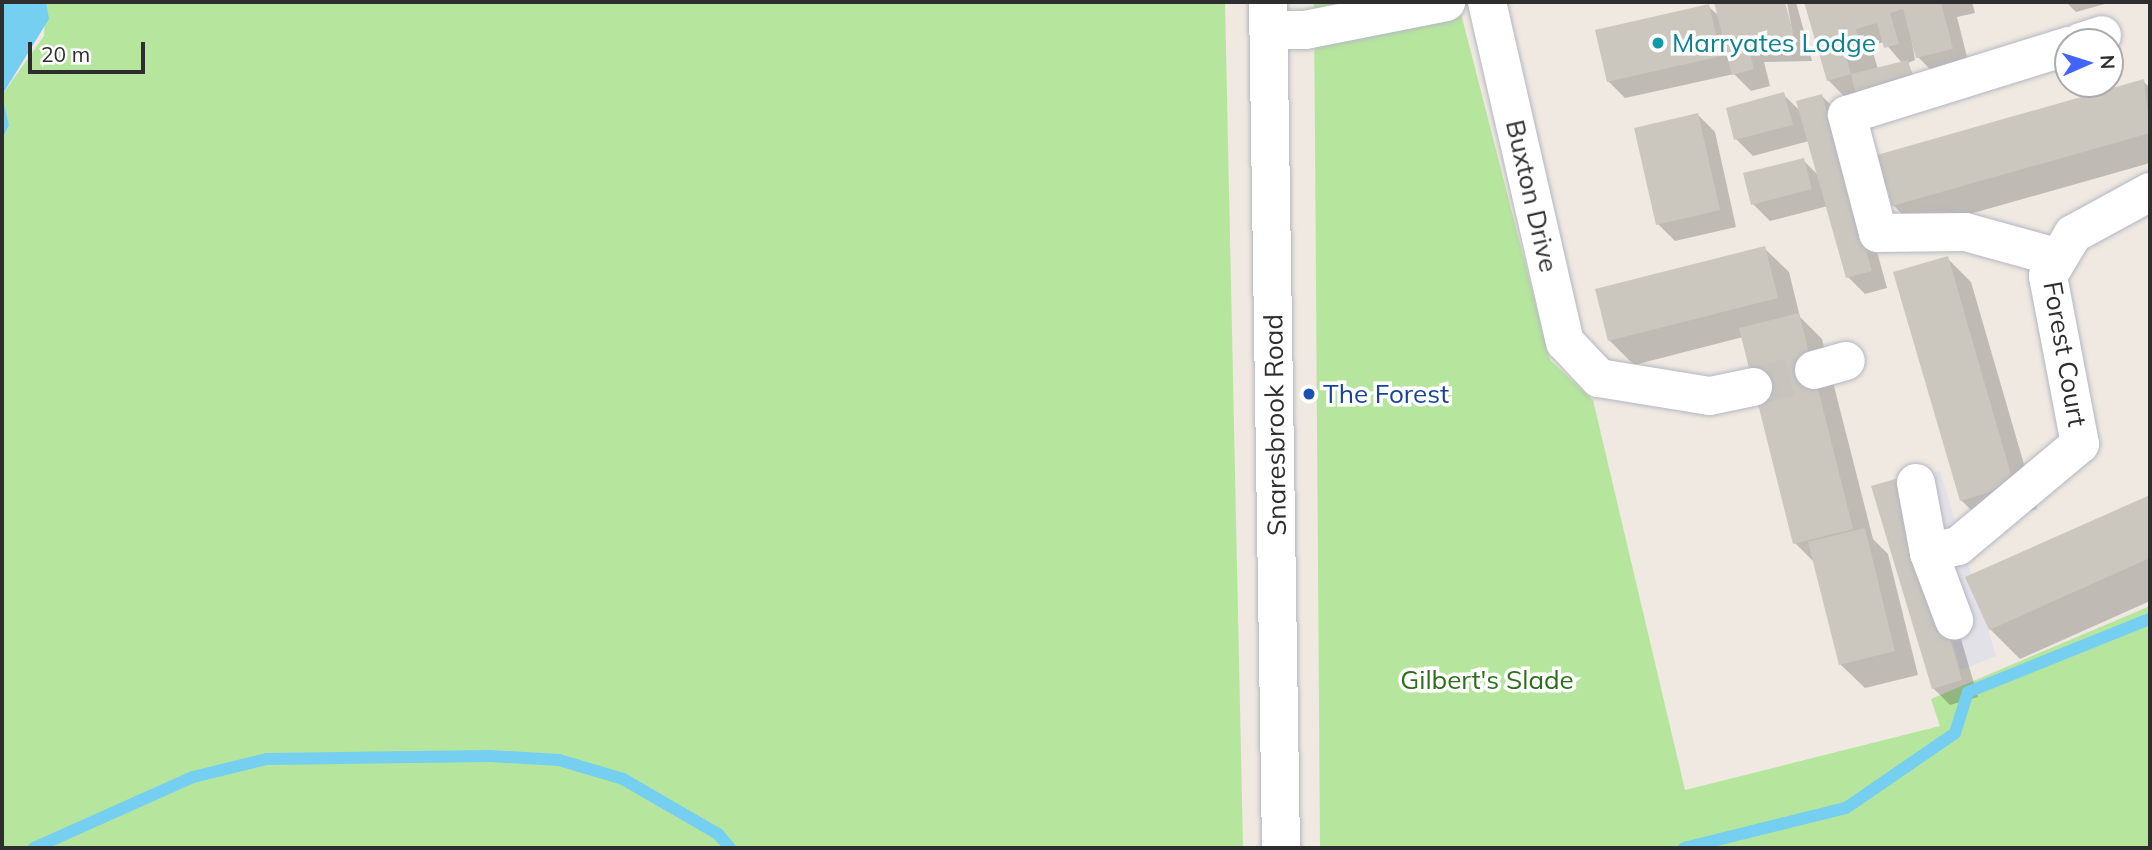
<!DOCTYPE html>
<html>
<head>
<meta charset="utf-8">
<style>
	body { margin:0 }
	#map { position:relative; width:2152px; height:850px; overflow:hidden; background:#efe9e1; font-family:Mulish,sans-serif }
	div>[style] { position:absolute }
	[style*='--x'] { left:calc(var(--x)*1px); top:calc(var(--y)*1px); width:calc(var(--w)*1px); rotate:calc(var(--a)*1deg) }
	.industrial>* { inset:0; background:#e3e1e8 }
	.green>* { inset:0; background:#b6e59e }
	.water>* { inset:0; background:#75cff0 }
	.shadow>* { inset:0; background:#0003 }
	.stream>* { height:12px; margin:-6px; padding:0 6px; transform-origin:6px; border-radius:6px; background:#75cff0 }
	.building>* { inset:0; background:#cbc7bf }
	.minor-tunnel>* { height:38px; margin-top:-19px; transform-origin:0; background:repeating-linear-gradient(90deg,#c8c4bd 0 38px,transparent 0 57px) }
	.roads { filter:drop-shadow(0 0 2px #b4b7c1) drop-shadow(0 0 2px #b4b7c1) }
	.minor>* { height:38px; margin:-19px; padding:0 19px; transform-origin:19px; border-radius:19px; background:#fff }
	.dots>* { width:19px; height:19px; translate:-50% -50%; box-sizing:border-box; border:4px solid #fff; border-radius:50% }
	span { translate:-50% -50%; white-space:nowrap; text-align:center; line-height:1.15; -webkit-text-stroke:7px #fff; paint-order:stroke }
	.culture-label { font-size:26px; color:#0d838f }
	.left { translate:0 -50%; text-align:left }
	.street-label { font-size:26px; color:#2e2e2e }
	.transit-label { font-size:26px; color:#164399 }
	.park-label { font-size:26px; color:#2c6e1b }
	.frame { position:absolute; inset:0; border:4px solid #2e2e2e; pointer-events:none }
	.north { position:absolute; left:2054px; top:28px; width:70px; height:70px; box-sizing:border-box; background:#fff; border:2px solid #ababab; border-radius:50%; rotate:87deg; font-size:19px; font-weight:700; line-height:28px; text-align:center; color:#2e2e2e }
	.north::after { content:''; display:block; margin:auto; width:24px; height:32px; background:#4264fb; clip-path:polygon(50% 0,100% 100%,50% 72%,0 100%) }
	.scale { position:absolute; left:28px; top:42px; width:117px; height:32px; box-sizing:border-box; border:4px solid #2e2e2e; border-top:0; padding-left:9px; font-size:21px; line-height:24px; white-space:nowrap; color:#2e2e2e; -webkit-text-stroke:5px #fff; paint-order:stroke }
</style>
</head>
<body>
<div id="map">
	<div class="industrial">
		<i style="clip-path:polygon(1940px 471px,1996px 656px,1961px 670px,1905px 478px)"></i>
	</div>
	<div class="green">
		<i style="clip-path:polygon(46px 2px,1225px 2px,1243px 848px,2px 848px,2px 140px,9px 125px,2px 95px,44px 36px)"></i>
		<i style="clip-path:polygon(1314px 2px,1458px 2px,1550px 360px,1593px 400px,1685px 790px,1940px 726px,1931px 699px,2150px 606px,2150px 848px,1320px 848px)"></i>
	</div>
	<div class="water">
		<i style="clip-path:polygon(2px 2px,46px 2px,49px 19px,2px 95px,9px 125px,2px 140px)"></i>
	</div>
	<div class="shadow">
		<i style="clip-path:polygon(1718px 2px,1783px 2px,1796px 53px,1787px 2px,1796px 2px,1812px 61px,1764px 62px,1770px 86px,1751px 91px,1734px 74px,1625px 98px,1608px 81px,1708px 6px,1720px 17px)"></i>
		<i style="clip-path:polygon(evenodd,1806px 2px,1972px 2px,1975px 13px,1957px 17px,1969px 65px,1935px 74px,1918px 57px,1910px 29px,1915px 60px,1908px 63px,1922px 96px,1845px 97px,1828px 80px,1806px 2px,1884px 42px,1902px 63px,1878px 69px,1871px 46px,1884px 42px)"></i>
		<i style="clip-path:polygon(2066px 2px,2112px 2px,2076px 12px)"></i>
		<i style="clip-path:polygon(2143px 81px,2150px 88px,2150px 163px,1917px 229px,1893px 205px)"></i>
		<i style="clip-path:polygon(1783px 94px,1801px 112px,1822px 96px,1839px 113px,1887px 288px,1865px 294px,1848px 277px,1828px 206px,1770px 221px,1753px 204px,1803px 160px,1819px 176px,1809px 141px,1753px 156px,1736px 139px)"></i>
		<i style="clip-path:polygon(1698px 115px,1715px 132px,1736px 227px,1675px 241px,1658px 224px)"></i>
		<i style="clip-path:polygon(1764px 248px,1789px 272px,1800px 317px,1822px 339px,1873px 539px,1888px 554px,1918px 675px,1865px 688px,1840px 664px,1815px 563px,1795px 543px,1743px 337px,1634px 365px,1610px 341px,1597px 290px)"></i>
		<i style="clip-path:polygon(1947px 258px,1971px 282px,2037px 509px,1985px 524px,1961px 500px)"></i>
		<i style="clip-path:polygon(1919px 496px,1978px 697px,1950px 705px,1933px 688px)"></i>
		<i style="clip-path:polygon(2150px 497px,2150px 601px,2020px 659px,1990px 629px,1967px 578px)"></i>
	</div>
	<div class="stream">
		<i style="--x:34;--y:848;--w:174;--a:-24.1"></i>
		<i style="--x:193;--y:777;--w:76;--a:-13.7"></i>
		<i style="--x:267;--y:759;--w:222;--a:-0.8"></i>
		<i style="--x:489;--y:756;--w:70;--a:3.3"></i>
		<i style="--x:559;--y:760;--w:67;--a:16.5"></i>
		<i style="--x:623;--y:779;--w:110;--a:30.1"></i>
		<i style="--x:718;--y:834;--w:18;--a:49"></i>
		<i style="--x:1684;--y:848;--w:167;--a:-13.9"></i>
		<i style="--x:1846;--y:808;--w:132;--a:-34.5"></i>
		<i style="--x:1955;--y:733;--w:43;--a:-72.4"></i>
		<i style="--x:1968;--y:692;--w:196;--a:-21.9"></i>
	</div>
	<div class="building">
		<i style="clip-path:polygon(1714px 2px,1785px 2px,1796px 44px,1774px 50px,1772px 39px,1748px 45px,1754px 69px,1732px 75px)"></i>
		<i style="clip-path:polygon(1804px 2px,1941px 2px,1953px 49px,1916px 58px,1903px 9px,1890px 13px,1899px 44px,1884px 48px,1877px 23px,1856px 29px,1861px 49px,1845px 54px,1851px 74px,1827px 81px)"></i>
		<i style="clip-path:polygon(1709px 4px,1721px 56px,1607px 82px,1595px 30px)"></i>
		<i style="clip-path:polygon(1908px 60px,1915px 88px,1858px 103px,1851px 74px)"></i>
		<i style="clip-path:polygon(2144px 79px,2150px 133px,1892px 206px,1877px 155px)"></i>
		<i style="clip-path:polygon(1784px 92px,1793px 125px,1734px 140px,1726px 108px)"></i>
		<i style="clip-path:polygon(1822px 94px,1872px 271px,1846px 278px,1796px 101px)"></i>
		<i style="clip-path:polygon(1698px 113px,1720px 210px,1656px 225px,1634px 128px)"></i>
		<i style="clip-path:polygon(1804px 158px,1812px 189px,1751px 205px,1743px 173px)"></i>
		<i style="clip-path:polygon(1765px 246px,1778px 298px,1608px 341px,1595px 289px)"></i>
		<i style="clip-path:polygon(1948px 256px,2014px 485px,1960px 501px,1893px 272px)"></i>
		<i style="clip-path:polygon(1799px 313px,1853px 529px,1793px 544px,1739px 328px)"></i>
		<i style="clip-path:polygon(1902px 477px,1962px 680px,1932px 689px,1871px 486px)"></i>
		<i style="clip-path:polygon(2150px 495px,2150px 558px,1989px 630px,1965px 577px)"></i>
		<i style="clip-path:polygon(1865px 528px,1895px 651px,1839px 665px,1808px 542px)"></i>
	</div>
	<div class="minor-tunnel">
		<i style="--x:1753;--y:387;--w:63;--a:-15.6"></i>
	</div>
	<div class="roads">
		<div class="minor">
			<i style="--x:1268;--y:2;--w:846;--a:89.12"></i>
			<i style="--x:1487;--y:2;--w:349;--a:77.1"></i>
			<i style="--x:1565;--y:342;--w:50;--a:46.6"></i>
			<i style="--x:1599;--y:378;--w:112;--a:9.2"></i>
			<i style="--x:1710;--y:396;--w:44;--a:-11.8"></i>
			<i style="--x:1268;--y:30;--w:37;--a:0"></i>
			<i style="--x:1305;--y:30;--w:144;--a:-11.2"></i>
			<i style="--x:2081;--y:42;--w:22;--a:-18"></i>
			<i style="--x:2056;--y:257;--w:94;--a:-164.6"></i>
			<i style="--x:1965;--y:232;--w:87;--a:179.3"></i>
			<i style="--x:1878;--y:233;--w:122;--a:-104.7"></i>
			<i style="--x:1847;--y:115;--w:232;--a:-17.3"></i>
			<i style="--x:1814;--y:370;--w:33;--a:-16"></i>
			<i style="--x:1916;--y:483;--w:71;--a:79.5"></i>
			<i style="--x:1929;--y:553;--w:72;--a:69.5"></i>
			<i style="--x:1929;--y:553;--w:30;--a:-14"></i>
			<i style="--x:1958;--y:546;--w:159;--a:-39.9"></i>
			<i style="--x:2080;--y:444;--w:171;--a:-100.8"></i>
			<i style="--x:2048;--y:276;--w:49;--a:-59.2"></i>
			<i style="--x:2073;--y:234;--w:88;--a:-28.6"></i>
		</div>
	</div>
	<div class="dots">
		<i style="left:1658px;top:43px;background:#0f9aa8"></i>
		<i style="left:1309px;top:394px;background:#1a4fb4"></i>
	</div>
	<div class="culture-label">
		<span class="left" style="left:1672px;top:43px">Marryates Lodge</span>
	</div>
	<div class="street-label">
		<span style="left:1532px;top:196px;rotate:77deg">Buxton Drive</span>
		<span style="left:2065px;top:354px;rotate:80deg">Forest Court</span>
		<span style="left:1275px;top:425px;rotate:-91deg">Snaresbrook Road</span>
	</div>
	<div class="transit-label">
		<span class="left" style="left:1323px;top:394px">The Forest</span>
	</div>
	<div class="park-label">
		<span style="left:1487px;top:680px">Gilbert's Slade</span>
	</div>
	<div class="frame"></div>
	<div class="north">N</div>
	<div class="scale">20 m</div>
</div>
</body>
</html>
